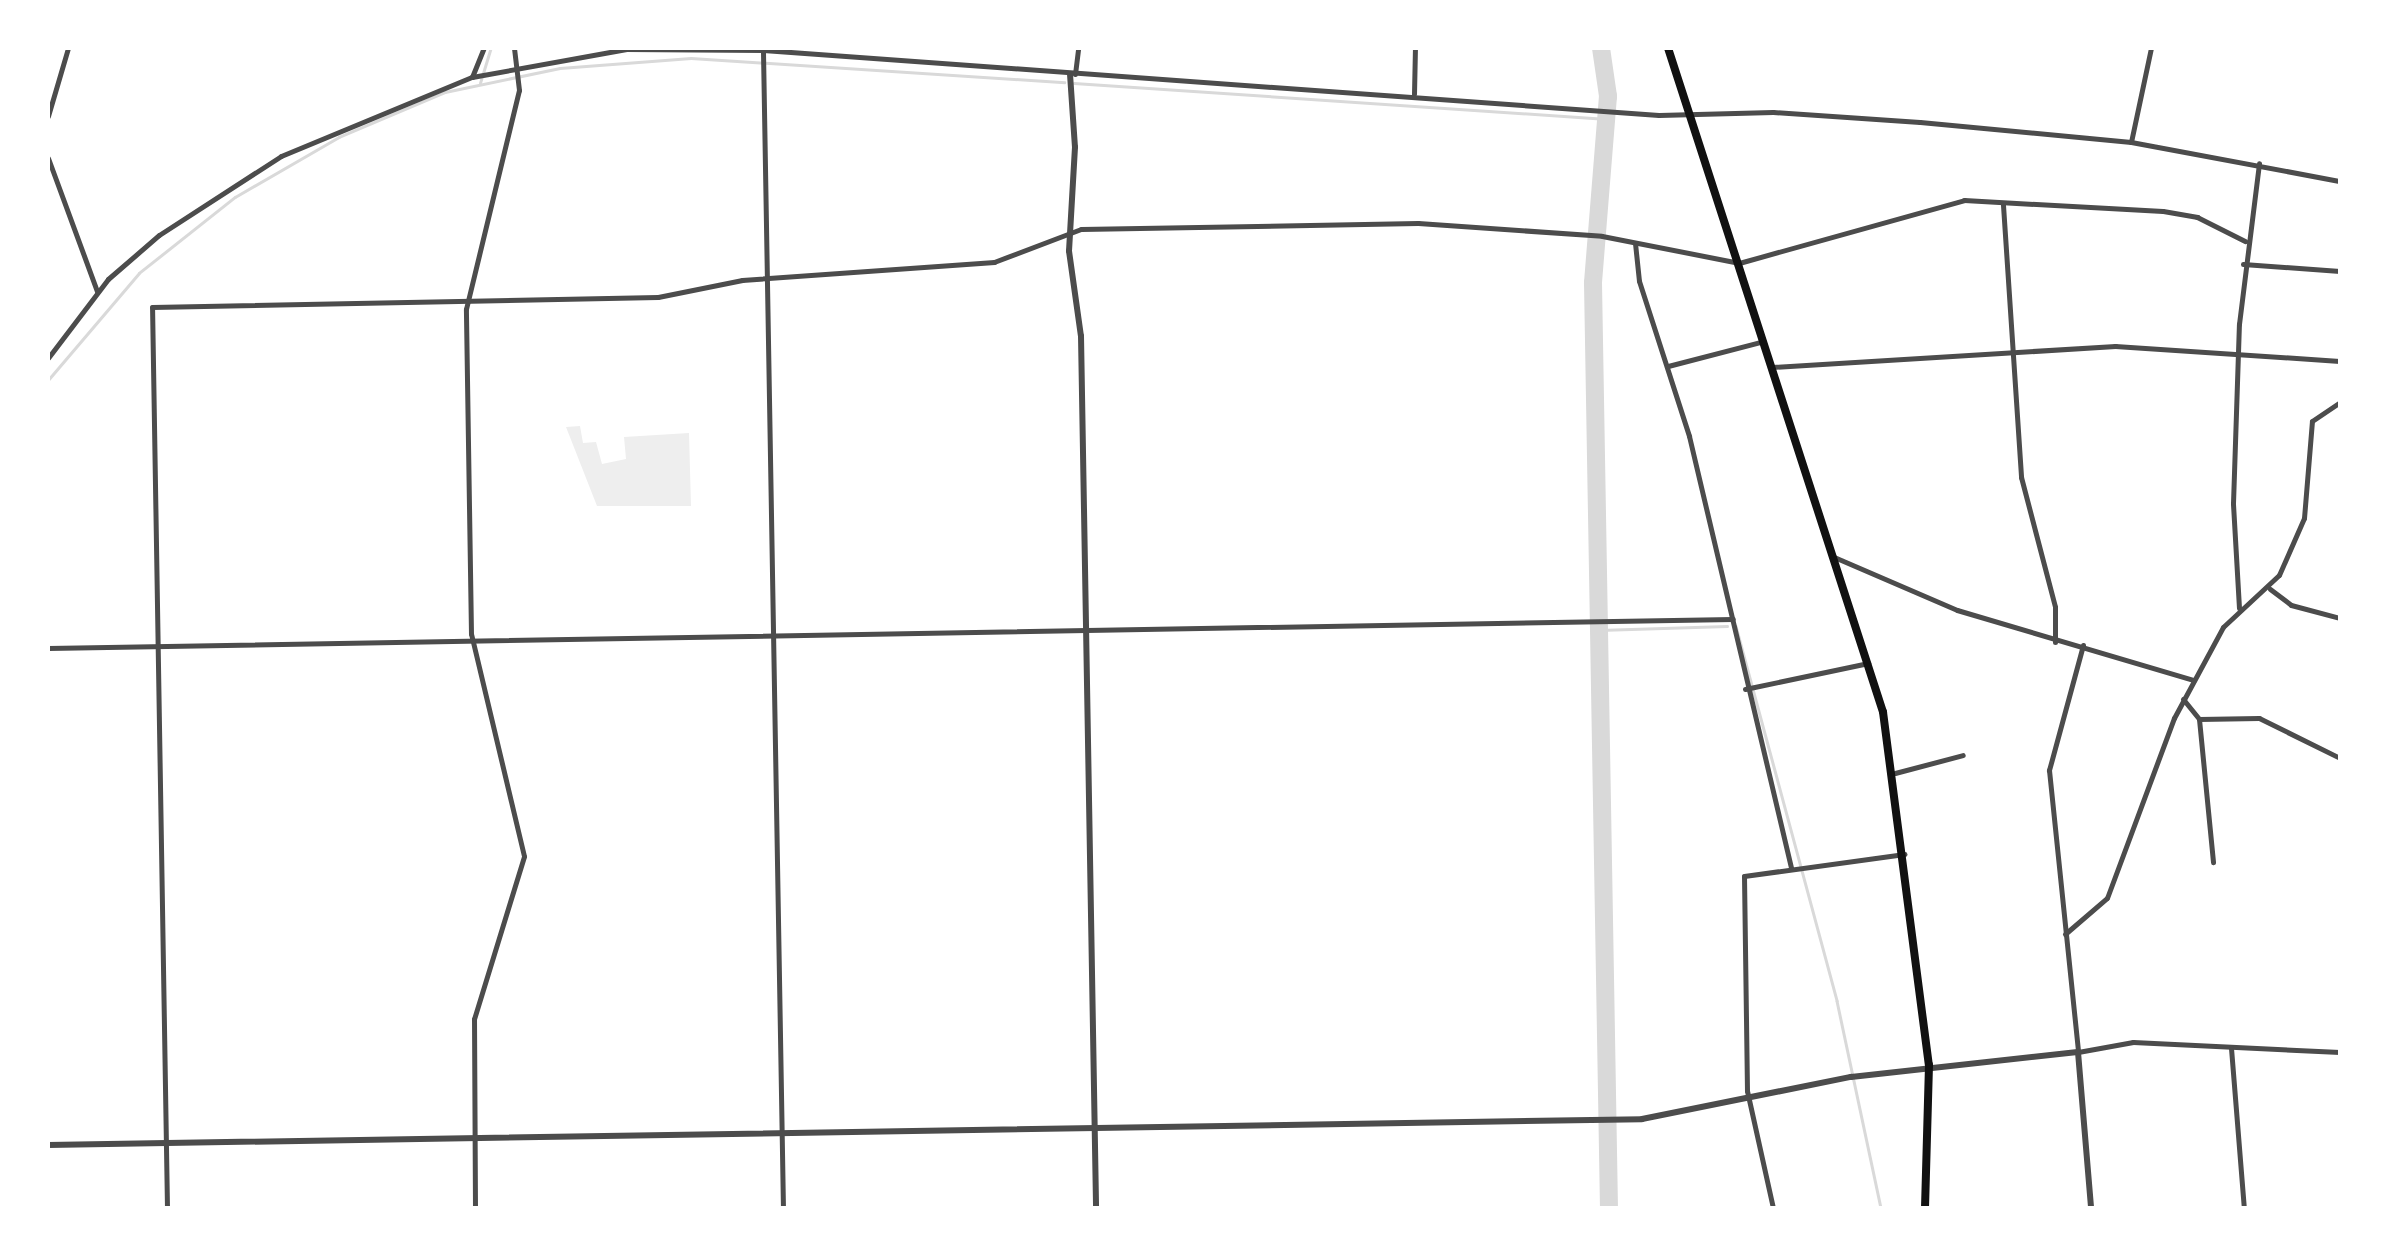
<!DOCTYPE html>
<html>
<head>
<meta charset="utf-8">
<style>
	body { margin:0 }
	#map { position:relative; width:2388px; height:1256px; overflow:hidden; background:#fff; font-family:Cabin,sans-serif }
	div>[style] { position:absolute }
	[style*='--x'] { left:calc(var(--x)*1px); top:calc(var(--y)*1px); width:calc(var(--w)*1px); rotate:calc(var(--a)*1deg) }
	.green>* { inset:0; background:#eee }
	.stream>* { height:2.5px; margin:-1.25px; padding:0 1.25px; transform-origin:1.25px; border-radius:1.25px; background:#d9d9d9 }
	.river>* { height:18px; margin:-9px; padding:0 9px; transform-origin:9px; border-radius:9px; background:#d9d9d9 }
	.minor>* { height:5px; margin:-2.5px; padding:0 2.5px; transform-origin:2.5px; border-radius:2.5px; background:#4c4c4c }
	.tertiary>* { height:6px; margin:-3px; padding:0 3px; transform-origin:3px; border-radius:3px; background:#4c4c4c }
	.primary>* { height:8px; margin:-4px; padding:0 4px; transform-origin:4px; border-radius:4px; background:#111 }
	span { translate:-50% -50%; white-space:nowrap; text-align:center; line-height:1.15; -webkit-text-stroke:8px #fff; paint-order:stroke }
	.frame { position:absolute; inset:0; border:50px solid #fff; pointer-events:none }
</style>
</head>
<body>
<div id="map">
	<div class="green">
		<i style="clip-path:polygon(580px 426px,583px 443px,596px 442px,602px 464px,626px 459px,624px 437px,689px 433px,691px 506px,597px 506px,566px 427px)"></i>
	</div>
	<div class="stream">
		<i style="--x:480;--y:83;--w:37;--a:-73"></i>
		<i style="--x:1074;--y:83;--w:534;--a:3.86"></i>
		<i style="--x:48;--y:380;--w:140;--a:-49.6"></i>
		<i style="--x:139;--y:273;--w:122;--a:-38.4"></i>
		<i style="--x:235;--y:197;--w:120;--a:-30"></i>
		<i style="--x:339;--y:137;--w:115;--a:-23"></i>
		<i style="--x:445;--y:92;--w:117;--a:-11.8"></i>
		<i style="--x:560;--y:68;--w:131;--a:-4.4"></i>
		<i style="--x:691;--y:58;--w:374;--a:3.7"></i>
		<i style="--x:1736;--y:626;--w:388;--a:74.9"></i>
		<i style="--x:1837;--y:1001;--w:212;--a:78"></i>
		<i style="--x:1599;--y:630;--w:128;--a:-1.8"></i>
	</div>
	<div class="river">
		<i style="--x:1601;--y:48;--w:49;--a:81.7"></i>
		<i style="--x:1608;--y:96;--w:188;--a:94.6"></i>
		<i style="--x:1593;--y:283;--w:925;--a:89.01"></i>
	</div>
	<div class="minor">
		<i style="--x:763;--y:52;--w:1156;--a:89.01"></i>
		<i style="--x:1075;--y:74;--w:26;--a:-83"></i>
		<i style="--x:472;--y:77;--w:31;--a:-68"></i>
		<i style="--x:1414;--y:94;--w:46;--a:-88.8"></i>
		<i style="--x:48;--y:116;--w:71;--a:-73.6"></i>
		<i style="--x:2131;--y:142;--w:96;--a:-78"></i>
		<i style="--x:48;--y:158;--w:142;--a:69.8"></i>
		<i style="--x:2003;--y:205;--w:273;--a:86.2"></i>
		<i style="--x:2021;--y:477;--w:134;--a:75.3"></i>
		<i style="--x:2055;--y:607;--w:35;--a:90"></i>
		<i style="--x:1635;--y:243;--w:38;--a:84"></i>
		<i style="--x:1639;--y:281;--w:163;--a:72.1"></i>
		<i style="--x:1689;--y:436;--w:445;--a:76.7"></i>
		<i style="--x:2243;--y:264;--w:97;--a:4.1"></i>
		<i style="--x:48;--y:358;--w:99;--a:-52.8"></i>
		<i style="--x:108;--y:279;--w:67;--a:-40.8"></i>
		<i style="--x:159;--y:235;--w:145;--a:-32.9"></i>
		<i style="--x:281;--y:156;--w:207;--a:-22.5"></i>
		<i style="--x:472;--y:77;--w:157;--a:-10.3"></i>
		<i style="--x:626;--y:49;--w:137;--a:0.4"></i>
		<i style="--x:763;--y:50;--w:898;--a:4.15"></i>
		<i style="--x:1659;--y:115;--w:114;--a:-1.5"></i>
		<i style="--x:1773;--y:112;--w:147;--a:3.9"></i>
		<i style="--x:1920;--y:122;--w:212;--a:5.4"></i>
		<i style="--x:2131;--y:142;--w:213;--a:10.6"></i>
		<i style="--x:1668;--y:366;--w:95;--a:-14.6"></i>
		<i style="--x:1772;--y:367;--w:344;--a:-3.5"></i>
		<i style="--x:2115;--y:346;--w:225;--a:3.8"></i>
		<i style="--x:1834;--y:557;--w:134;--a:23.3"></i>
		<i style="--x:1957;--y:610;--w:247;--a:16.5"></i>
		<i style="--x:2270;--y:589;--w:26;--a:37"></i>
		<i style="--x:2291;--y:605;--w:51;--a:14.9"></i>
		<i style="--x:2239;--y:608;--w:105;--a:-93.3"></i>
		<i style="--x:2233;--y:503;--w:179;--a:-88.1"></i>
		<i style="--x:2239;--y:324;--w:162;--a:-82.9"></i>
		<i style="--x:2083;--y:645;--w:130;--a:105.2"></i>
		<i style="--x:2049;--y:770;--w:283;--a:84.1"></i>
		<i style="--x:2078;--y:1052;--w:56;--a:-10.3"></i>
		<i style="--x:2133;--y:1042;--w:207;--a:2.8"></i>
		<i style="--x:48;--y:648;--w:1685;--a:-0.99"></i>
		<i style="--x:1745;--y:689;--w:126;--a:-11.9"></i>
		<i style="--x:2183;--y:699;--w:26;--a:51"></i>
		<i style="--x:2199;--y:719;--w:144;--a:84.4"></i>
		<i style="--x:2199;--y:719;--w:60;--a:-1"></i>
		<i style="--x:2259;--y:718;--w:90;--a:26.3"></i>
		<i style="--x:1895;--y:773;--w:70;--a:-14.8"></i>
		<i style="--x:2065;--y:934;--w:55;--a:-40.6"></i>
		<i style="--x:2107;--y:898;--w:192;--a:-69.6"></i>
		<i style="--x:2174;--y:718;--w:103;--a:-61.7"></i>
		<i style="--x:2223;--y:627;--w:76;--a:-42.9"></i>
		<i style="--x:2279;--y:575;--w:62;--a:-66.3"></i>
		<i style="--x:2304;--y:518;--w:97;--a:-85.3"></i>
		<i style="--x:2312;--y:421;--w:34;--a:-34"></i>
		<i style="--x:2231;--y:1048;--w:161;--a:85.4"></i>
		<i style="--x:167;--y:1208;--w:901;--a:-90.95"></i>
		<i style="--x:152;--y:307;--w:506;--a:-1.13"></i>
		<i style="--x:658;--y:297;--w:86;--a:-11.4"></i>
		<i style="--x:742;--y:280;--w:253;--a:-4.1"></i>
		<i style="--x:994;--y:262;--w:93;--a:-20.8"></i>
		<i style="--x:1081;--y:229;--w:337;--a:-1"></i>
		<i style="--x:1418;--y:223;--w:184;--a:4"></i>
		<i style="--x:1602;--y:236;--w:140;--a:11.1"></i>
		<i style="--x:1739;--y:263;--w:234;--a:-15.6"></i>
		<i style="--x:1964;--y:200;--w:199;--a:3.2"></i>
		<i style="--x:2163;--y:211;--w:35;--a:10"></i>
		<i style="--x:2197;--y:217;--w:54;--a:26.6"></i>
		<i style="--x:475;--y:1208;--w:189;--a:-90.3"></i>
		<i style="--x:474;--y:1019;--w:170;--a:-72.9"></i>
		<i style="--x:524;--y:856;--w:228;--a:-103.4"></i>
		<i style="--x:471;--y:634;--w:325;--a:-90.9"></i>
		<i style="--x:466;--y:309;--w:225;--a:-76.4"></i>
		<i style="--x:519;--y:90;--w:42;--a:-96.8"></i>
		<i style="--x:1773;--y:1208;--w:120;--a:-102.5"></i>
		<i style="--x:1747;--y:1091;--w:215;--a:-90.8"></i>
		<i style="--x:1744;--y:876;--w:162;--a:-7.8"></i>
	</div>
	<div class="tertiary">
		<i style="--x:1070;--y:74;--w:73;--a:86.1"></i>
		<i style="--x:1075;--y:147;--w:104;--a:93.3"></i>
		<i style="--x:1069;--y:251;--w:86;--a:82"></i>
		<i style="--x:1081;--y:336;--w:872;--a:89.01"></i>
		<i style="--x:48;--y:1145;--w:1594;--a:-0.93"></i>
		<i style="--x:1642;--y:1119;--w:213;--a:-11.4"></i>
		<i style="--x:1851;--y:1077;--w:228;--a:-6.3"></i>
		<i style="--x:2078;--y:1052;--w:157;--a:85.2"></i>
	</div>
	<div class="primary">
		<i style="--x:1668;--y:48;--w:698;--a:72.06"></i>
		<i style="--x:1883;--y:712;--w:356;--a:82.6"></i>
		<i style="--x:1929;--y:1065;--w:143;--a:91.6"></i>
	</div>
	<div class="frame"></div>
</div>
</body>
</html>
